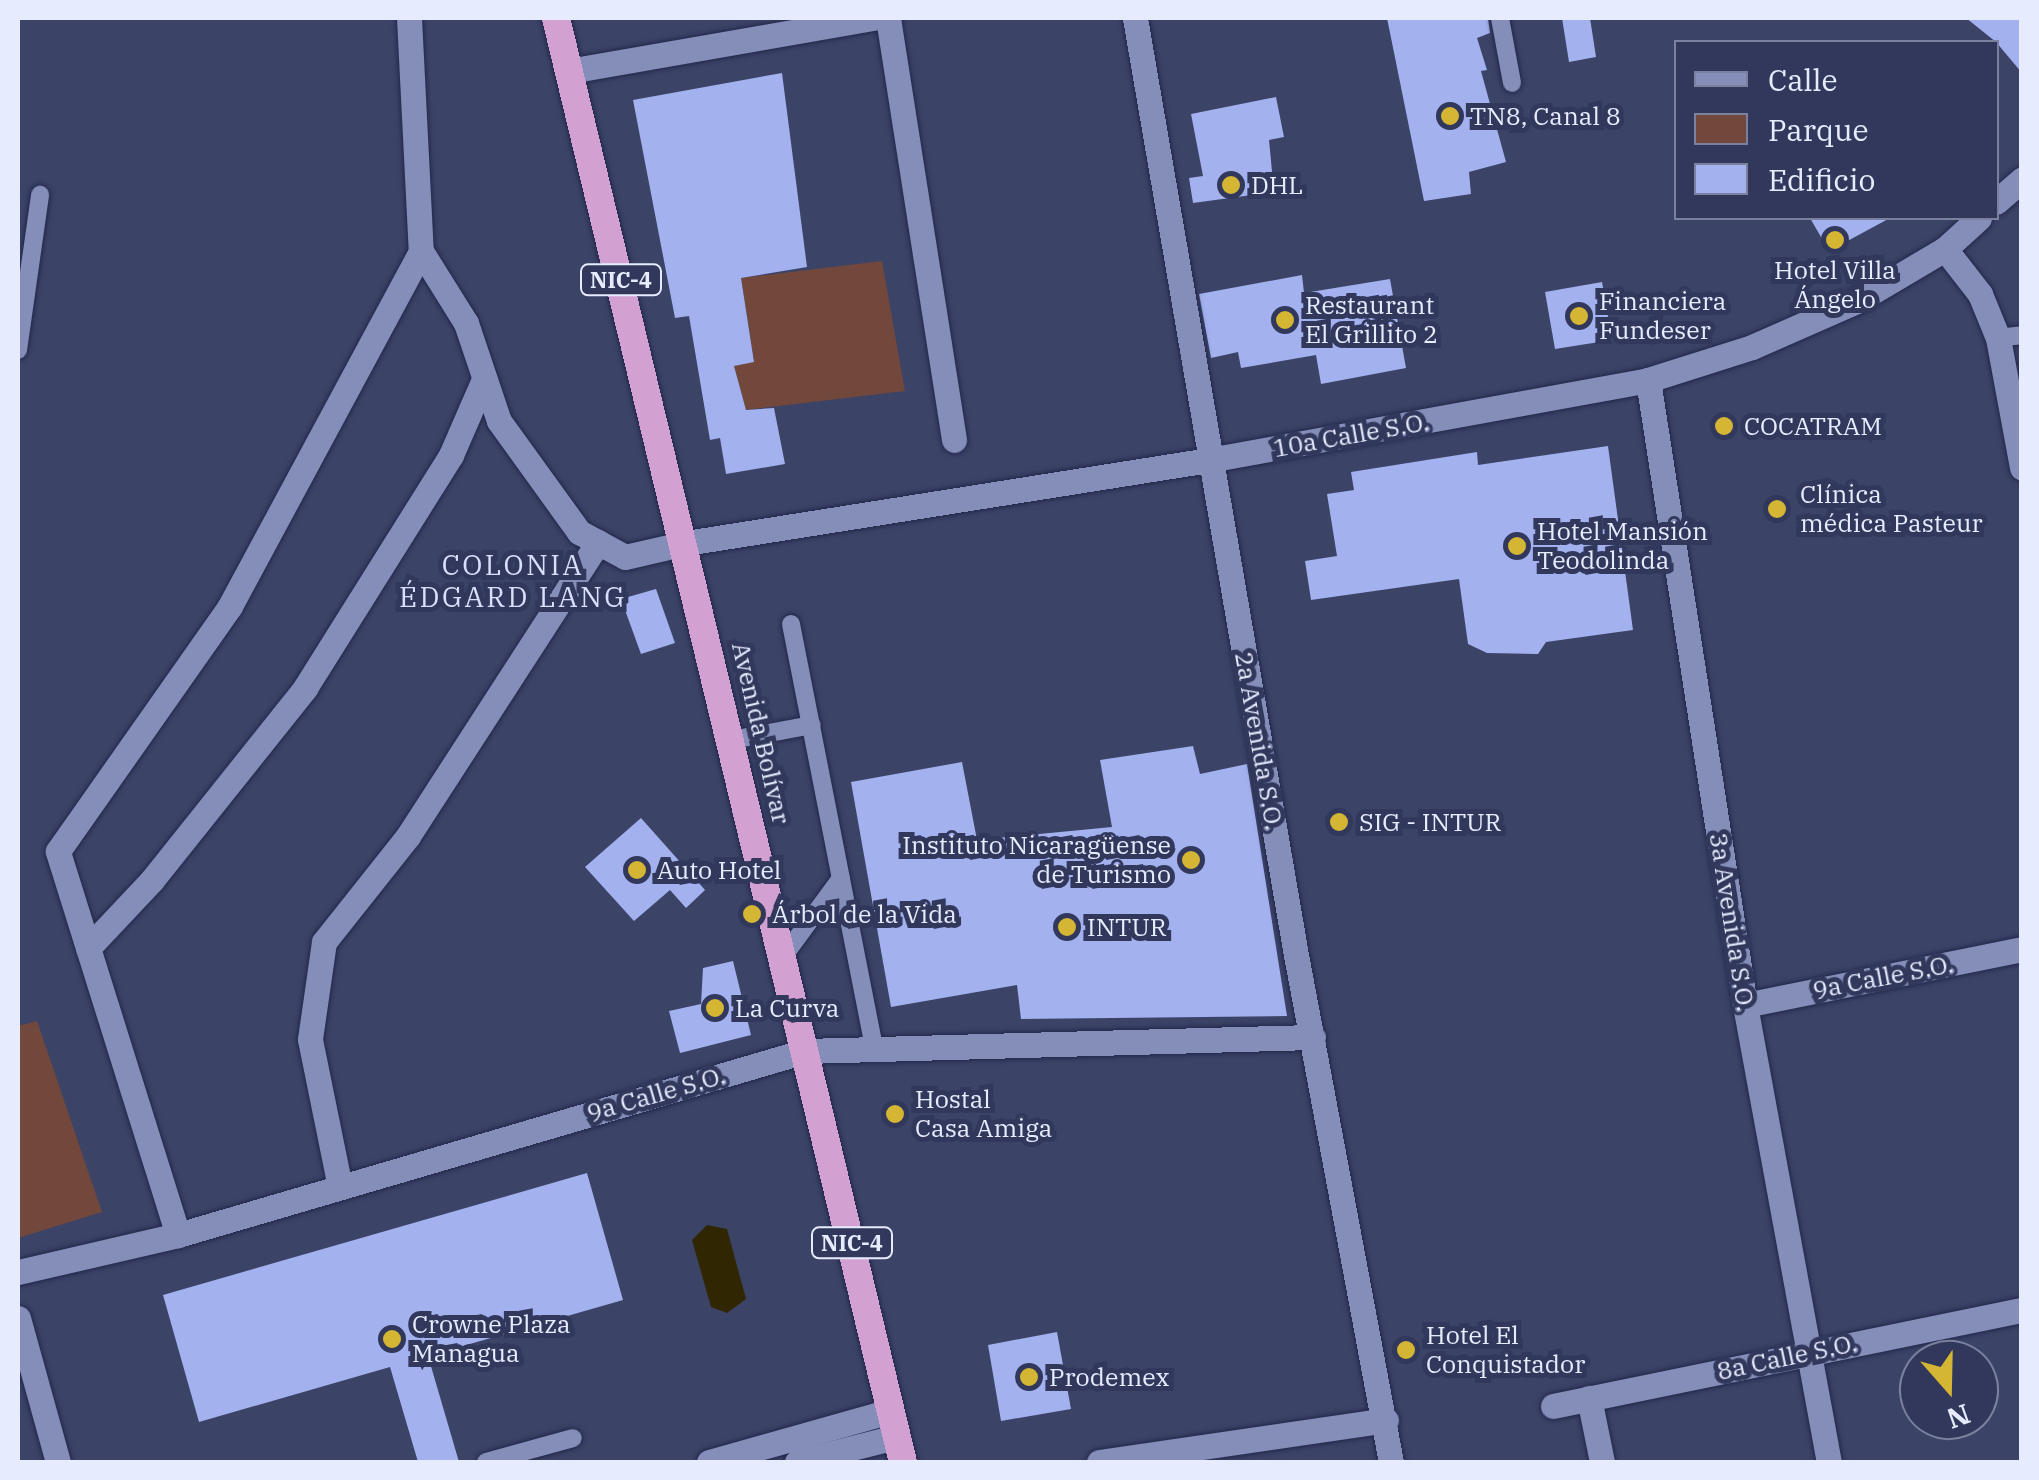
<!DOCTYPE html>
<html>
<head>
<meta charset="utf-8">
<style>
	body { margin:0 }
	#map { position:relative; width:2039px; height:1480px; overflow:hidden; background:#3b4367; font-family:"IBM Plex Serif",serif }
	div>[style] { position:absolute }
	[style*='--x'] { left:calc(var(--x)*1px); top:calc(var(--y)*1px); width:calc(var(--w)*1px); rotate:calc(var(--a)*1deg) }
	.green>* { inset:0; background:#72473c }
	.water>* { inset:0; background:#302702 }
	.building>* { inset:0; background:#a3b1ef }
	.roads { filter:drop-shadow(0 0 2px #22284b) drop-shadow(0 0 2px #22284b) }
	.service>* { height:18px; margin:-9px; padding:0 9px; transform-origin:9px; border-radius:9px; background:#858eb8 }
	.minor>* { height:25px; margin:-12.5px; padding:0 12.5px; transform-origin:12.5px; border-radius:12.5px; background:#858eb8 }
	.tertiary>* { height:25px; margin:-12.5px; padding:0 12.5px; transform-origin:12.5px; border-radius:12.5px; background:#858eb8 }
	.trunk>* { height:28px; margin:-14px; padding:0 14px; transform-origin:14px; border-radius:14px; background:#d2a1d2 }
	.dots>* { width:28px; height:28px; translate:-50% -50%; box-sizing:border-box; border:5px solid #31385c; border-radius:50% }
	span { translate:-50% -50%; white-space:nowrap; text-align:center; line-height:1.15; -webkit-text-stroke:10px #31385c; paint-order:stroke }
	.shield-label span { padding:2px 8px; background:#31385c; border:2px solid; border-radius:8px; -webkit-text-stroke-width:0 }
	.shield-label { font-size:22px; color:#e7ebfe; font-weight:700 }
	.poi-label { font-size:25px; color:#e7ebfe }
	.left { translate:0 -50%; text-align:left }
	.right { translate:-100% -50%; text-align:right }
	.street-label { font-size:25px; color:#e7ebfe }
	.neighbourhood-label { font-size:28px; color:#d8dffa; letter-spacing:2.5px }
	.frame { position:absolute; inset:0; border:20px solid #e7ebfe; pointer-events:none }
	.legend { position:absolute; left:1674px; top:40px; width:325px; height:180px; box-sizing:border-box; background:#31385c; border:2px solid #7a809d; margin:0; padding:12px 18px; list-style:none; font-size:30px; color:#e7ebfe }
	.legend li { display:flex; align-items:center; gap:20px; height:50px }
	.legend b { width:50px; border:2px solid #7a809d }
	.north { position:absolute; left:1899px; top:1340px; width:100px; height:100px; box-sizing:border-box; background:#31385c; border:2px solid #7a809d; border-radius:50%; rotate:160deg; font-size:28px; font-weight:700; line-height:40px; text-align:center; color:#e7ebfe }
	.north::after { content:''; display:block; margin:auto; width:35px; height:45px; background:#d5b534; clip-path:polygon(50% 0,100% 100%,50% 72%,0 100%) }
</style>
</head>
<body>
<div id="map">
	<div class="green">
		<i style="clip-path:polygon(882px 261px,905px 391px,746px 410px,734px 366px,754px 361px,741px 278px)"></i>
		<i style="clip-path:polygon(37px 1021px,102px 1212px,18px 1238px,18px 1026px)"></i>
	</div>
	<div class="water">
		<i style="clip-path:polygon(707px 1225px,727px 1229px,746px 1299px,727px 1313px,711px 1307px,692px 1240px)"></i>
	</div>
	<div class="building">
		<i style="clip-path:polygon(1387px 18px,1488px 18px,1490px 33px,1477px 38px,1487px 70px,1481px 71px,1506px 162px,1469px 172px,1471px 194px,1424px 201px)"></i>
		<i style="clip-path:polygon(1562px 18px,1590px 18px,1596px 57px,1569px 62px)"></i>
		<i style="clip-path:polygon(1966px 18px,2022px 18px,2022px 73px,1996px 42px)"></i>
		<i style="clip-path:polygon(782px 73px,807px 267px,741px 278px,754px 362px,734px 366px,746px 410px,774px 408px,785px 464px,726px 474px,720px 438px,710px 440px,689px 316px,675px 318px,633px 100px)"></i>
		<i style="clip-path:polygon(1276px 97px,1284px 137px,1269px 140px,1274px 192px,1193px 203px,1189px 178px,1203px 176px,1191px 114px)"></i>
		<i style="clip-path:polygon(1810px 218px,1890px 218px,1829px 251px)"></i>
		<i style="clip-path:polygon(1302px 275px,1304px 293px,1390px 279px,1406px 368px,1321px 384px,1316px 355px,1241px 368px,1238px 352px,1211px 358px,1199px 294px)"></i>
		<i style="clip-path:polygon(1602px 282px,1612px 340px,1555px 349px,1545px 292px)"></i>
		<i style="clip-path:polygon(1608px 446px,1633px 630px,1546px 642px,1538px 654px,1487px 653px,1468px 644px,1459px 579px,1311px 600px,1305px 561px,1337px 556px,1327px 494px,1354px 490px,1351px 472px,1477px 452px,1478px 465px)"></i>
		<i style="clip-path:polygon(656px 589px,675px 643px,641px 654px,621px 599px)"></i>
		<i style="clip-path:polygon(1193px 746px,1200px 774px,1247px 764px,1287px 1016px,1021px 1019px,1017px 985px,891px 1007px,851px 782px,962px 762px,977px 840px,1112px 827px,1100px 760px)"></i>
		<i style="clip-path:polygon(641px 818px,705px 890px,686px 908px,670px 890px,634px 921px,585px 867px)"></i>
		<i style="clip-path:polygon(733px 961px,751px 1035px,680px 1053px,669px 1011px,701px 1004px,703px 968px)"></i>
		<i style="clip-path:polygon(587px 1173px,623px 1300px,428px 1356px,459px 1462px,418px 1462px,390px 1367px,199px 1422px,163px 1295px)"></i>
		<i style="clip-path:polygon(1057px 1332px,1071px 1409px,1001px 1421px,988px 1345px)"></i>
	</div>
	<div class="roads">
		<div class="service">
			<i style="--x:1500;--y:18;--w:66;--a:79.5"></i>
			<i style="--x:1998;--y:338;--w:24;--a:-7"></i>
			<i style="--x:18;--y:350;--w:157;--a:-81.9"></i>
			<i style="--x:791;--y:624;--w:433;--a:78.9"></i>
			<i style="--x:732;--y:740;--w:81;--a:-10.6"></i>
			<i style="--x:783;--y:957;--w:98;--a:-53.7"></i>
			<i style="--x:486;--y:1462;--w:90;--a:-15.4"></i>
		</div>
		<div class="minor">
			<i style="--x:409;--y:18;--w:233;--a:87.1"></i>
			<i style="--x:421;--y:251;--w:85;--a:58"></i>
			<i style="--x:466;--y:323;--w:103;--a:71.4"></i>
			<i style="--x:499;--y:421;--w:137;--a:54.2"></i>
			<i style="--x:579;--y:532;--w:52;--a:28.5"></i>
			<i style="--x:625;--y:557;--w:63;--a:-12.9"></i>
			<i style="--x:888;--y:18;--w:427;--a:81.1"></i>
			<i style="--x:1135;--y:18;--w:951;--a:80.25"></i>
			<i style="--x:1296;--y:955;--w:516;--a:79.39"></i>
			<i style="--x:569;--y:71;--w:309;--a:-9.9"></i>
			<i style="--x:1945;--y:249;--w:57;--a:52.1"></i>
			<i style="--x:1980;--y:294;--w:48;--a:67.8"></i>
			<i style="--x:1998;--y:338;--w:132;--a:79.5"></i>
			<i style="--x:1648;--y:380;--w:632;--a:81.18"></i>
			<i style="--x:1745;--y:1005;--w:465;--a:79.6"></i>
			<i style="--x:88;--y:948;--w:93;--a:-46.7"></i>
			<i style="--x:152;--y:880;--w:246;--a:-51.4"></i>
			<i style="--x:305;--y:688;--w:275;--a:-57.9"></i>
			<i style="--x:451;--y:455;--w:83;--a:-66.5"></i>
			<i style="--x:1745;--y:1005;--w:283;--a:-11.4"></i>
			<i style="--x:340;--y:1187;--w:151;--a:-101.5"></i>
			<i style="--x:310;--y:1039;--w:98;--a:-81.8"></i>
			<i style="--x:324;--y:942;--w:135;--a:-51.6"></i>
			<i style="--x:408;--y:836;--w:350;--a:-57.1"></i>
			<i style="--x:178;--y:1235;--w:402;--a:-107.4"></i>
			<i style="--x:58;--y:851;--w:299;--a:-54.9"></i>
			<i style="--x:230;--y:606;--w:403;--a:-61.7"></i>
			<i style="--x:18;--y:1272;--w:164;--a:-13"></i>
			<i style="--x:178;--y:1235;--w:653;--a:-16.35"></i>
			<i style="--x:805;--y:1051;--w:508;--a:-1.58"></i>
			<i style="--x:18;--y:1318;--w:149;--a:74.5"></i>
			<i style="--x:1589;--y:1398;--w:65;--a:78.5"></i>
			<i style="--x:1553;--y:1406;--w:479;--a:-11.6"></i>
			<i style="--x:709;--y:1462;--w:188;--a:-15.7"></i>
			<i style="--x:797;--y:1462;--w:102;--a:-14.2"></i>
			<i style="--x:1099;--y:1462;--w:290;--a:-8.3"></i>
		</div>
		<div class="tertiary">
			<i style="--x:1996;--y:202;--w:35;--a:-41"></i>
			<i style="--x:686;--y:543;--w:530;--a:-9.02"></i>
			<i style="--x:1209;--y:460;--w:446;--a:-10.3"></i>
			<i style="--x:1648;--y:380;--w:109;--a:-17.6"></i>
			<i style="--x:1752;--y:347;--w:115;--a:-23.7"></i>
			<i style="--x:1857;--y:301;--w:102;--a:-30.6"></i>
			<i style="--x:1945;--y:249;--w:46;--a:-42.4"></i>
		</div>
		<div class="trunk">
			<i style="--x:556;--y:18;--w:1485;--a:76.49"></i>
		</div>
	</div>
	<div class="dots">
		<i style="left:1450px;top:116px;background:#d5b534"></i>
		<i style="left:1231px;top:185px;background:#d5b534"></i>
		<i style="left:1835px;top:240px;background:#d5b534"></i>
		<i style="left:1579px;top:316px;background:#d5b534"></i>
		<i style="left:1285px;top:320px;background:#d5b534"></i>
		<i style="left:1724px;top:426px;background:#d5b534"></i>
		<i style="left:1777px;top:509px;background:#d5b534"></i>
		<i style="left:1517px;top:546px;background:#d5b534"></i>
		<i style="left:1339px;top:822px;background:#d5b534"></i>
		<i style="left:1191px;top:860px;background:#d5b534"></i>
		<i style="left:637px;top:870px;background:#d5b534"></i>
		<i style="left:752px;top:914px;background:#d5b534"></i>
		<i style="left:1067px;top:927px;background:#d5b534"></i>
		<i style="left:715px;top:1008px;background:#d5b534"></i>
		<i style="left:895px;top:1114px;background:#d5b534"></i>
		<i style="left:392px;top:1339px;background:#d5b534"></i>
		<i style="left:1406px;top:1350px;background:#d5b534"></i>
		<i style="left:1029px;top:1377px;background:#d5b534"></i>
	</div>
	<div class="shield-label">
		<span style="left:621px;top:280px">NIC-4</span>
		<span style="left:852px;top:1243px">NIC-4</span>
	</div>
	<div class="poi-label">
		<span class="left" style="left:1470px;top:116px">TN8, Canal 8</span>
		<span class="left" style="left:1251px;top:185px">DHL</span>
		<span style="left:1835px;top:285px">Hotel Villa<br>Ángelo</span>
		<span class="left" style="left:1599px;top:316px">Financiera<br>Fundeser</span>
		<span class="left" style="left:1305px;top:320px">Restaurant<br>El Grillito 2</span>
		<span class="left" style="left:1744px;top:426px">COCATRAM</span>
		<span class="left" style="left:1800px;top:509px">Clínica<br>médica Pasteur</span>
		<span class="left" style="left:1537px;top:546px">Hotel Mansión<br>Teodolinda</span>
		<span class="left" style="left:1359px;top:822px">SIG - INTUR</span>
		<span class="right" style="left:1171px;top:860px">Instituto Nicaragüense<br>de Turismo</span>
		<span class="left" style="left:657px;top:870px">Auto Hotel</span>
		<span class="left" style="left:772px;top:914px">Árbol de la Vida</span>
		<span class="left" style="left:1087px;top:927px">INTUR</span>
		<span class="left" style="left:735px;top:1008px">La Curva</span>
		<span class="left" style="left:915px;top:1114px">Hostal<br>Casa Amiga</span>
		<span class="left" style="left:412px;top:1339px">Crowne Plaza<br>Managua</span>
		<span class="left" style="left:1426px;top:1350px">Hotel El<br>Conquistador</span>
		<span class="left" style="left:1049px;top:1377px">Prodemex</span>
	</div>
	<div class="street-label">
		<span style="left:1351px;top:435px;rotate:-10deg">10a Calle S.O.</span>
		<span style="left:761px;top:733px;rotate:77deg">Avenida Bolívar</span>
		<span style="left:1259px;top:741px;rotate:80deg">2a Avenida S.O.</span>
		<span style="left:1732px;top:922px;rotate:81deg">3a Avenida S.O.</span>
		<span style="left:1883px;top:977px;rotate:-11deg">9a Calle S.O.</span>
		<span style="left:656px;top:1094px;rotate:-16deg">9a Calle S.O.</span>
		<span style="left:1787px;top:1357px;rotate:-12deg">8a Calle S.O.</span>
	</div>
	<div class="neighbourhood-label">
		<span style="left:513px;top:581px">COLONIA<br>ÉDGARD LANG</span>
	</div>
	<div class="frame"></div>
	<ul class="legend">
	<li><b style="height:12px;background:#858eb8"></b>Calle</li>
	<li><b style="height:28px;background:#72473c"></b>Parque</li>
	<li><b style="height:28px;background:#a3b1ef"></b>Edificio</li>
	</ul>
	<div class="north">N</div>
</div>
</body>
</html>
